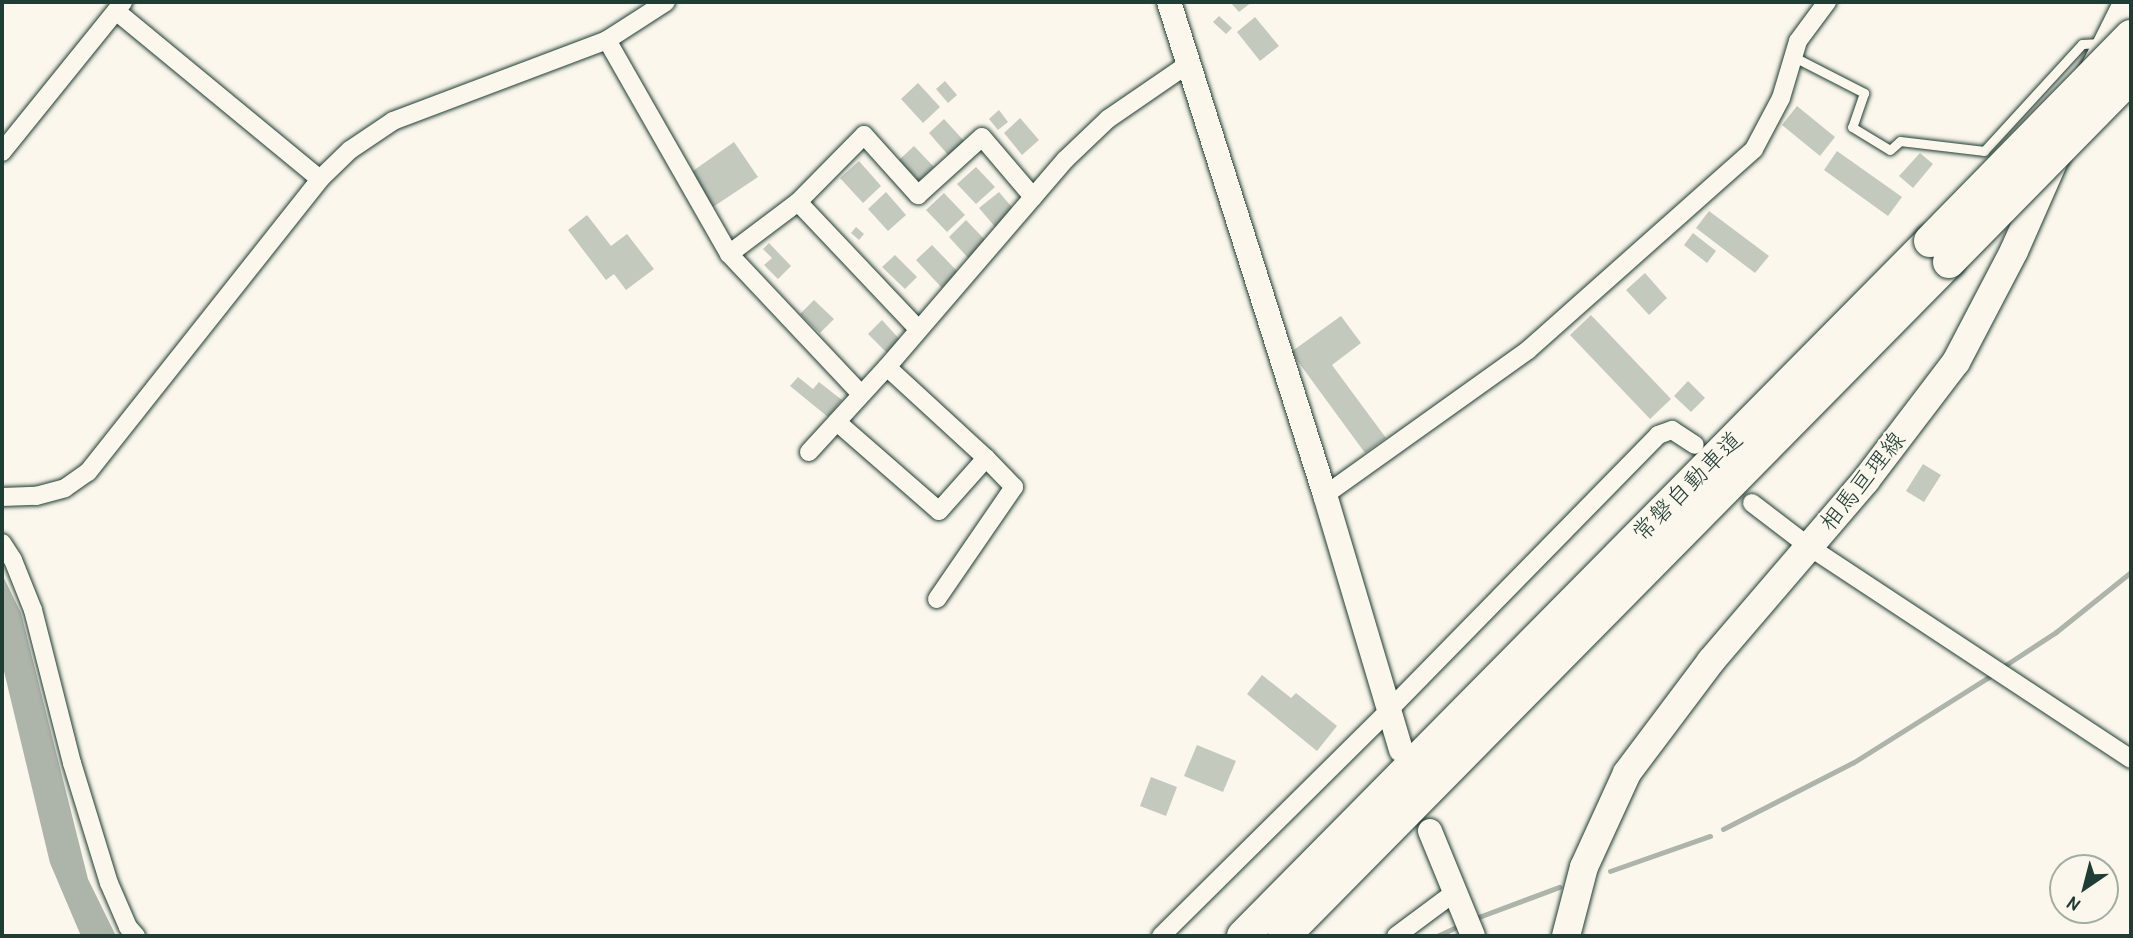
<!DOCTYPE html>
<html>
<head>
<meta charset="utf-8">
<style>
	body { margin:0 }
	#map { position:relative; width:2133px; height:938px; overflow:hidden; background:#fbf7ec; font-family:"Patrick Hand","Klee One",sans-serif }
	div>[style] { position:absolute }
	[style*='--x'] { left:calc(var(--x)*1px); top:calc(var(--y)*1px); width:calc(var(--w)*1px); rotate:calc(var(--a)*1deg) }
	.water>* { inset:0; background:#adb4aa }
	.stream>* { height:5px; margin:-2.5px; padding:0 2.5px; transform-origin:2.5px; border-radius:2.5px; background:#adb4aa }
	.building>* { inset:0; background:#c4c9be }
	.roads { filter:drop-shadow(0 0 2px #1f3d34) drop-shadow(0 0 2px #1f3d34) }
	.lane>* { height:9px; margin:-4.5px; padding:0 4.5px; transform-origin:4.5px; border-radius:4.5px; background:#fbf7ec }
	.street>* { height:18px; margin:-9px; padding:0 9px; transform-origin:9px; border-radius:9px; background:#fbf7ec }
	.secondary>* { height:24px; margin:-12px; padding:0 12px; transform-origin:12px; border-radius:12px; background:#fbf7ec }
	.primary>* { height:28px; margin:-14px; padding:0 14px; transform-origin:14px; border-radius:14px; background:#fbf7ec }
	.highway>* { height:32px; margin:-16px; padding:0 16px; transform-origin:16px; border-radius:16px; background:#fbf7ec }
	.bridges { filter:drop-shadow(0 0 2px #1f3d34) drop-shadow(0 0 2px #1f3d34) }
	.highway-bridge>* { height:32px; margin:-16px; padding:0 16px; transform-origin:16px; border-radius:16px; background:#fbf7ec }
	span { translate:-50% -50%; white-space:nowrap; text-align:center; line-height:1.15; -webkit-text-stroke:5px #fbf7ec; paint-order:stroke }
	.street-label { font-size:24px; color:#1f3d34 }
	.frame { position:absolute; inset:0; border:4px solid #1f3d34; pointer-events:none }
	.north { position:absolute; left:2049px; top:854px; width:70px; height:70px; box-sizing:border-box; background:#fbf7ec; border:2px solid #a3ada2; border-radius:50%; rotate:215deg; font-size:19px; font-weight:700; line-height:28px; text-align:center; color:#1f3d34 }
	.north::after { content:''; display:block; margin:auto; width:24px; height:32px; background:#1f3d34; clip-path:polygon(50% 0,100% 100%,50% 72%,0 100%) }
</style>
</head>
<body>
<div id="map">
	<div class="water">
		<i style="clip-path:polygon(2px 574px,21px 613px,88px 879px,116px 936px,81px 936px,50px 863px,2px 663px)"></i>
	</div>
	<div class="stream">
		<i style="--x:2004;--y:666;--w:62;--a:-33.2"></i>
		<i style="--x:2056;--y:632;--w:96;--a:-38.7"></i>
		<i style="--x:1723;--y:829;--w:147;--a:-27.1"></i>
		<i style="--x:1854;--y:762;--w:160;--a:-32.2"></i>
		<i style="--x:1610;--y:871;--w:106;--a:-19.3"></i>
		<i style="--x:1476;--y:918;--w:89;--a:-20.5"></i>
		<i style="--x:1437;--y:936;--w:19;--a:-25"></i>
	</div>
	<div class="building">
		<i style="clip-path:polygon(1230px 2px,1252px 2px,1239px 12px)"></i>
		<i style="clip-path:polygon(1219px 16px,1232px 28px,1226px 34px,1213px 22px)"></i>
		<i style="clip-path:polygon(1255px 17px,1279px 46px,1260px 61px,1237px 32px)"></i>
		<i style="clip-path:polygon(945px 81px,957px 95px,948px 103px,936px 89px)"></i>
		<i style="clip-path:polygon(918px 83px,940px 107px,923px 123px,901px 99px)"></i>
		<i style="clip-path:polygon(1797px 106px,1835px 137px,1820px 156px,1782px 125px)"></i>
		<i style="clip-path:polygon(999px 110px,1008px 122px,998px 130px,989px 119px)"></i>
		<i style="clip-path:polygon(1020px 118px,1039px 140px,1022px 155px,1004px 133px)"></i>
		<i style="clip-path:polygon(944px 119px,965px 142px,949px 156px,929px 133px)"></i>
		<i style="clip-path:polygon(734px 142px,758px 177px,713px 207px,690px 173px)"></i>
		<i style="clip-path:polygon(914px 146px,934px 167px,919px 181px,899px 160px)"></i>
		<i style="clip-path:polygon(1837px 151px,1902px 197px,1888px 216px,1824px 170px)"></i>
		<i style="clip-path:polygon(1920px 153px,1933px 164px,1913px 188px,1899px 176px)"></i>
		<i style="clip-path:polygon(859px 161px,881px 186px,863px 203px,840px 178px)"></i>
		<i style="clip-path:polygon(976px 167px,995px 187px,976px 204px,957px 184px)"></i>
		<i style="clip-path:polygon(886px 192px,906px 215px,888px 231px,868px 209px)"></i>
		<i style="clip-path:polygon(999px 192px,1016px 212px,996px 228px,979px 208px)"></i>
		<i style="clip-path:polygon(944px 193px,965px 215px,947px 232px,926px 210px)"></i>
		<i style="clip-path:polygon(1709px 211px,1769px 256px,1755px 273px,1696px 228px)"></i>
		<i style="clip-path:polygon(587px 215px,611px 246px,627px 234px,654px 269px,626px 290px,614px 274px,606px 280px,568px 230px)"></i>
		<i style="clip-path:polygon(966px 220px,988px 243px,970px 260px,949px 237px)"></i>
		<i style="clip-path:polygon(856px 227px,864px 234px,859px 240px,851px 233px)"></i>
		<i style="clip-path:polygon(1693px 233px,1716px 251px,1707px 263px,1684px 245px)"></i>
		<i style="clip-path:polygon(769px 243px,791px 266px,778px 279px,764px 265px,772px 258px,763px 249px)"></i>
		<i style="clip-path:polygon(932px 245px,958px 272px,942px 288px,916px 260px)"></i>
		<i style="clip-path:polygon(895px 255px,917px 277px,905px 289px,882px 267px)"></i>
		<i style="clip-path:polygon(1645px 273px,1667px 298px,1649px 315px,1626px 290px)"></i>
		<i style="clip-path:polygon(814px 300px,834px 319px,820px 333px,800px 314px)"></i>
		<i style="clip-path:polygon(1591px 315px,1671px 399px,1650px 419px,1570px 335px)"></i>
		<i style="clip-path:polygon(1341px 316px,1361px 343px,1332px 365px,1386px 438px,1365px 453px,1291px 352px)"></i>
		<i style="clip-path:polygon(882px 320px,902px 342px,889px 355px,868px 334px)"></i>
		<i style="clip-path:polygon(798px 377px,813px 389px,819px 382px,842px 400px,828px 417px,790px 386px)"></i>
		<i style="clip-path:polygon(1688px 381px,1705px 398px,1691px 412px,1674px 396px)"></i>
		<i style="clip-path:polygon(1923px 464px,1941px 475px,1924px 502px,1906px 491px)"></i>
		<i style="clip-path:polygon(1262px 675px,1291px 698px,1296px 693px,1337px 726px,1317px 751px,1247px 694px)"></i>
		<i style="clip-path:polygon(1197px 745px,1236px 761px,1223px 792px,1184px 776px)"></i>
		<i style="clip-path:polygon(1151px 777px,1177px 787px,1166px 816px,1140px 806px)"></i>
	</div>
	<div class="roads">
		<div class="lane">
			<i style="--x:1794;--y:57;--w:79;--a:27.2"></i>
			<i style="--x:1864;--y:93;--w:36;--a:109"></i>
			<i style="--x:1852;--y:127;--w:44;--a:31.2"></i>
			<i style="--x:1890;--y:150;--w:13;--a:-42"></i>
			<i style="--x:1900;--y:141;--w:85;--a:6.8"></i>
			<i style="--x:1984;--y:151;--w:145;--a:-47.5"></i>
			<i style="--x:2082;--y:44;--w:18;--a:-3"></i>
		</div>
		<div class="street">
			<i style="--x:116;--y:11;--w:264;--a:39.5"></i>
			<i style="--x:607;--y:40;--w:246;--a:60.3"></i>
			<i style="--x:729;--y:254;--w:191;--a:46.7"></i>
			<i style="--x:2;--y:152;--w:193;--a:-51.1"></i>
			<i style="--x:798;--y:202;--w:94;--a:-45.4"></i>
			<i style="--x:864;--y:135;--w:81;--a:48"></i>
			<i style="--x:918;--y:195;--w:86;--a:-42.2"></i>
			<i style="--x:982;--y:137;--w:79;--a:49.6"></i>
			<i style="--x:729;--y:254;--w:86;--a:-37"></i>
			<i style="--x:798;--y:202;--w:175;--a:46.6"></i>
			<i style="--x:837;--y:422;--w:135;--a:41.1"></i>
			<i style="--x:939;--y:511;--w:71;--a:-48.4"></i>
			<i style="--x:986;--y:458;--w:134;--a:-137.4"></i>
			<i style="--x:809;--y:452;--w:115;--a:-47.5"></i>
			<i style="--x:887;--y:367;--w:273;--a:-49.3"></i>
			<i style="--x:1065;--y:160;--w:59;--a:-43.6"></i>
			<i style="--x:1108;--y:119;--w:97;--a:-34.5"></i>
			<i style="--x:1325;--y:495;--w:249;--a:-35.5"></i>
			<i style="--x:1528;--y:350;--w:302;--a:-41.6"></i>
			<i style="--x:1754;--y:149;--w:58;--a:-62.1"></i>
			<i style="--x:1781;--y:98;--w:59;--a:-73.4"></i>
			<i style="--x:1798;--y:41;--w:49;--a:-53.4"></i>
			<i style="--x:2;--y:497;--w:34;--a:-2"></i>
			<i style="--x:36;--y:496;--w:30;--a:-15"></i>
			<i style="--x:65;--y:488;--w:28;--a:-35"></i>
			<i style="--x:88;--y:472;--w:374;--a:-51.6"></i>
			<i style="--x:320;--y:179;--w:42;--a:-44"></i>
			<i style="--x:350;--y:150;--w:52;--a:-34"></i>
			<i style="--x:393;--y:121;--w:229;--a:-20.7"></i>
			<i style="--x:607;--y:40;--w:70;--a:-32.8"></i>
			<i style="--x:1752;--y:503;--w:71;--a:37.5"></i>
			<i style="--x:1808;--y:546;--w:387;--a:33.4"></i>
			<i style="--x:2;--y:543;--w:20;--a:57"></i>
			<i style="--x:13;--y:560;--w:54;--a:68.2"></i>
			<i style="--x:33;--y:610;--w:158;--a:75.7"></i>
			<i style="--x:72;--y:763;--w:126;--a:72.9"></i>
			<i style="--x:109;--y:883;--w:48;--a:66.6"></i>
			<i style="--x:128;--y:927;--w:12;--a:48"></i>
			<i style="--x:937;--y:599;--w:136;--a:-55.5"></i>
			<i style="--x:1014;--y:487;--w:40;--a:-134"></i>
			<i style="--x:1161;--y:936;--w:321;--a:-44.7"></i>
			<i style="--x:1389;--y:710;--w:385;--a:-45.6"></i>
			<i style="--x:1658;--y:435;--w:15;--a:-20"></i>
			<i style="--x:1672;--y:430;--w:27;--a:33"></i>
			<i style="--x:1396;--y:936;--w:72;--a:-36.6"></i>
		</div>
		<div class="secondary">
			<i style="--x:1169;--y:2;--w:517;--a:72.44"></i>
			<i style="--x:1325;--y:495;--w:266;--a:73.4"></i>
			<i style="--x:1430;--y:831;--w:113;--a:67.7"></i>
		</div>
		<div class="primary">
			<i style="--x:2094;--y:70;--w:76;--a:-63.4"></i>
			<i style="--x:1566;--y:936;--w:71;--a:-75.4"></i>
			<i style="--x:1584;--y:867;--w:103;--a:-65.4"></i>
			<i style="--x:1627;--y:773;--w:140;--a:-53.1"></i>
			<i style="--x:1711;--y:661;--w:238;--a:-49.4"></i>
			<i style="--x:1866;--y:480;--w:148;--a:-52.7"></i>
			<i style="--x:1956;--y:362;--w:125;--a:-62.4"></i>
			<i style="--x:2014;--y:251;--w:102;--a:-66.2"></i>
		</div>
		<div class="highway">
			<i style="--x:1243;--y:936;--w:977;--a:-45.33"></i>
			<i style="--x:1284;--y:936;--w:947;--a:-45.39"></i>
		</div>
	</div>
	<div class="bridges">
		<div class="highway-bridge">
			<i style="--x:1930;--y:241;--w:287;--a:-45.6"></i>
			<i style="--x:1949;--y:262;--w:260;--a:-45.5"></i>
		</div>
	</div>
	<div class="street-label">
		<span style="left:1862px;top:481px;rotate:-51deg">相馬亘理線</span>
		<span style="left:1687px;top:486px;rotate:-45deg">常磐自動車道</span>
	</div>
	<div class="frame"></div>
	<div class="north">N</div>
</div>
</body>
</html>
